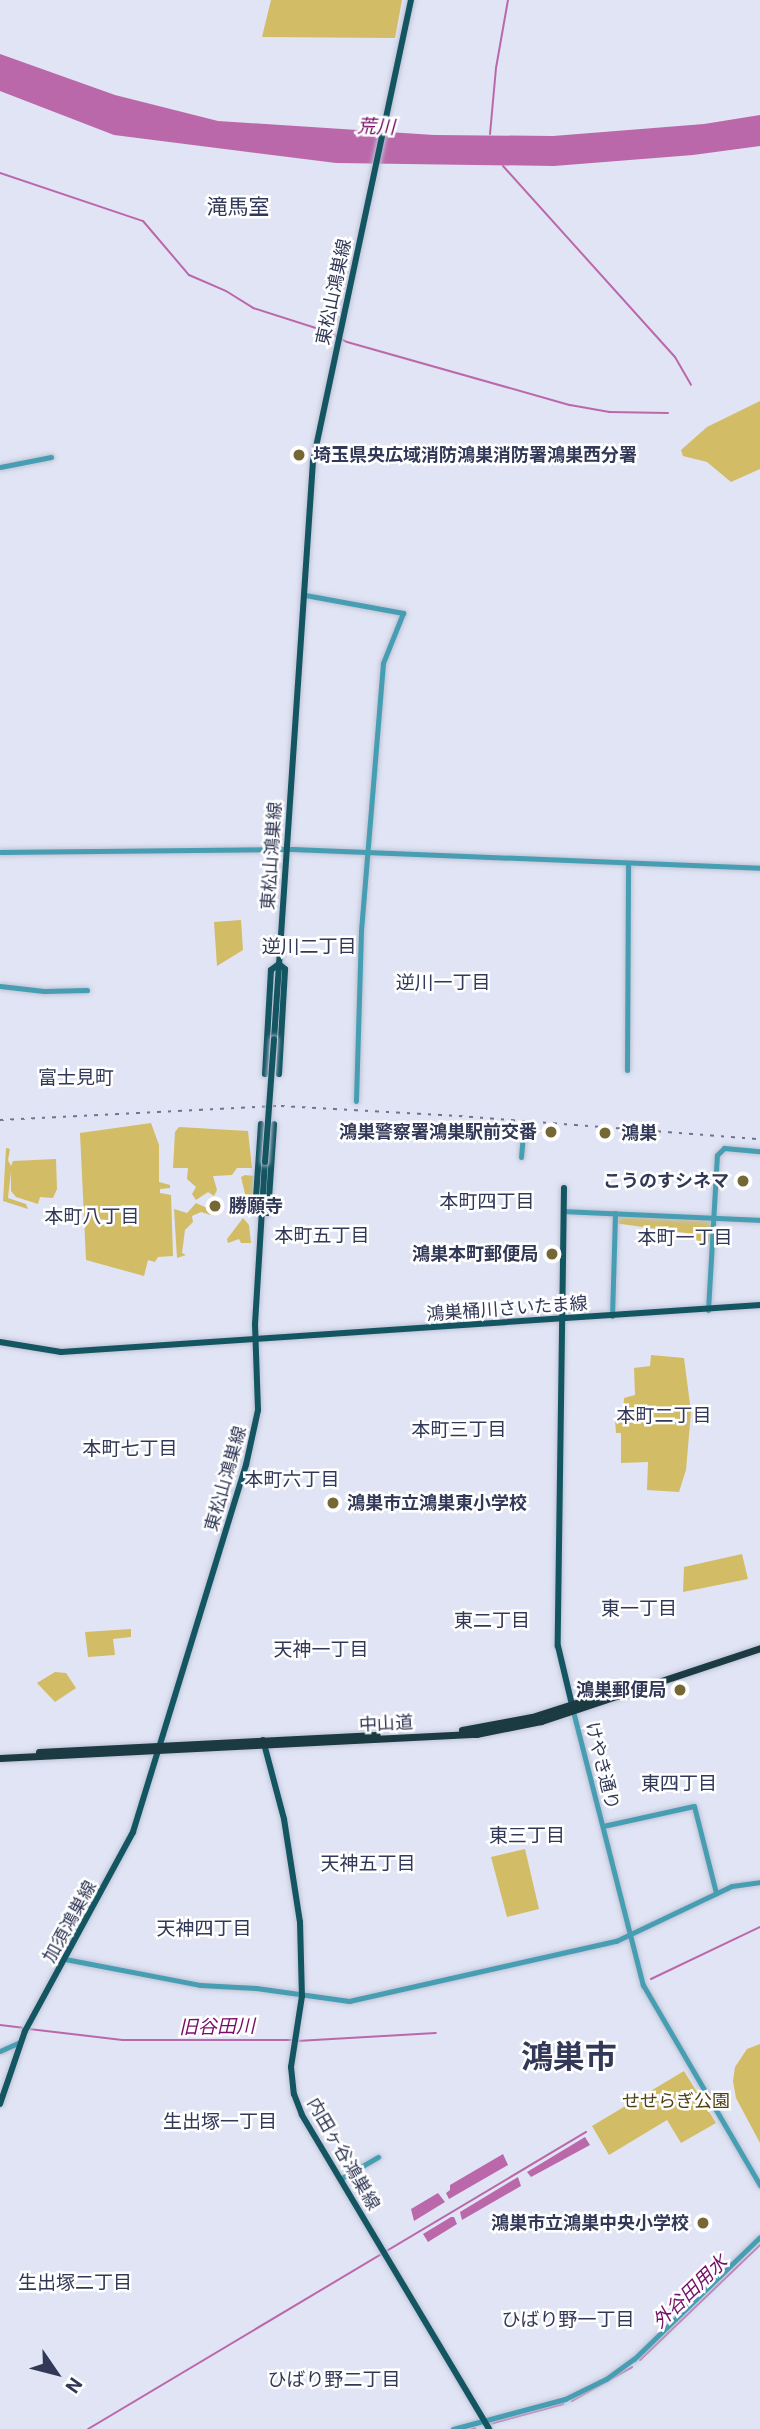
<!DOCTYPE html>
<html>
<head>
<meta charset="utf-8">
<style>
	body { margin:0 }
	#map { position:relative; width:760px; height:2429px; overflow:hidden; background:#e0e4f4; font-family:Roboto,"Noto Sans JP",sans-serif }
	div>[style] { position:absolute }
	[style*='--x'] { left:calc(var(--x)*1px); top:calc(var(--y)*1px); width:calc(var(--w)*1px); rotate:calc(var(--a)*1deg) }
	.green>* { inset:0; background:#d2bc66 }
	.water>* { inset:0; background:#bb68aa }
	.stream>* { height:2px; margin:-1px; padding:0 1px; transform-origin:1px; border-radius:1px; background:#bb68aa }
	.roads { filter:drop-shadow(0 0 2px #bdc2d5) drop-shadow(0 0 2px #bdc2d5) }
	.minor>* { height:5px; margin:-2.5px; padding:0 2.5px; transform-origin:2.5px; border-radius:2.5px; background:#479eb2 }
	.major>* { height:6px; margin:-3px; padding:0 3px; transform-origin:3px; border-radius:3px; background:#145562 }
	.highway>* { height:7px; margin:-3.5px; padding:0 3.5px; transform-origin:3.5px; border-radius:3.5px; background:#1b3a41 }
	.rail>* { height:2px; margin-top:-1px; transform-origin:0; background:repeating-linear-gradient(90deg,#6f748e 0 3.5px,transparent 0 10.5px) }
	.bridges { filter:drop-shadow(0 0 2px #bdc2d5) drop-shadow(0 0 2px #bdc2d5) }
	.major-bridge>* { height:6px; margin:-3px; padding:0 3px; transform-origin:3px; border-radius:3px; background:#145562 }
	.dots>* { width:19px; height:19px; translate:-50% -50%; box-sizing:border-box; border:4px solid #fff; border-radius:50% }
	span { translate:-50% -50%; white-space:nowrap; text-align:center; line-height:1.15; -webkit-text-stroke:5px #fff; paint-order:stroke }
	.street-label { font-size:18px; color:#323857 }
	.poi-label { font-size:18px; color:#323857; font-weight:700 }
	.left { translate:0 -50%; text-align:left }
	.right { translate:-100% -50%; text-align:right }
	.park-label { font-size:18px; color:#4d4113 }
	.water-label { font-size:19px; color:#760d68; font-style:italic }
	.neighbourhood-label { font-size:19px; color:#323857 }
	.quarter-label { font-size:21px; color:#323857 }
	.town-label { font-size:32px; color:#323857; font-weight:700 }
	.north { position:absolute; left:21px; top:2338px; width:70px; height:70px; -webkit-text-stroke:5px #fff; paint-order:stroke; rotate:125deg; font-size:19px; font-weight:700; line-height:28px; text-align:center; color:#323857 }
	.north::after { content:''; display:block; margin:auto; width:24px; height:32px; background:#323857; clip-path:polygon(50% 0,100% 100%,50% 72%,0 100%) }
</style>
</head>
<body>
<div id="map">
	<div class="green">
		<i style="clip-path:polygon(271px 0,402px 0,395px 38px,262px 37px)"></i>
		<i style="clip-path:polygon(760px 401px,760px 469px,731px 482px,707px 462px,683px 456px,681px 450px,707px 427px)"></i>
		<i style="clip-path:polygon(241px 920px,243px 950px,217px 966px,214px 922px)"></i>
		<i style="clip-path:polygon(151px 1123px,159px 1145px,159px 1182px,170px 1185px,170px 1188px,160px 1189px,160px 1193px,171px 1195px,173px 1256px,158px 1257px,155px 1262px,148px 1260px,144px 1276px,86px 1260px,80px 1133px)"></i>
		<i style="clip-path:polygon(179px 1127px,248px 1131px,252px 1168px,237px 1168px,232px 1175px,213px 1176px,217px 1190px,214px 1196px,208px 1192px,196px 1200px,192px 1194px,196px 1187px,187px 1179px,188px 1168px,173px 1168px,175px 1132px)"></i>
		<i style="clip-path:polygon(6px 1148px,10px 1149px,8px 1160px,11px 1166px,13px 1161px,56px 1159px,57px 1189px,53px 1198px,40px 1197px,38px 1204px,16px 1197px,11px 1191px,11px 1172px,8px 1198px,26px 1204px,28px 1209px,3px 1201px)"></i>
		<i style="clip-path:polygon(245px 1175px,254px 1176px,252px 1209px,249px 1210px,241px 1177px)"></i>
		<i style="clip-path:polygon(212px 1200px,218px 1205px,216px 1210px,211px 1215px,201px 1212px,192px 1216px,193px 1222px,185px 1230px,182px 1253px,186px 1255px,177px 1258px,174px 1209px,187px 1213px,196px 1203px,207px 1208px)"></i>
		<i style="clip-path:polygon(615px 1213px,713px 1217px,711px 1243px,698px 1241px,686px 1233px,614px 1223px)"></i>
		<i style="clip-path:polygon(243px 1218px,249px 1225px,251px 1243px,241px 1243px,239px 1239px,228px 1243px,227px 1239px)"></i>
		<i style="clip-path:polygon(651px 1355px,684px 1358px,691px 1412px,686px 1470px,679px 1492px,647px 1490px,648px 1462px,621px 1463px,621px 1433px,616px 1433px,615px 1419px,623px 1417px,624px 1398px,635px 1395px,634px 1368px,650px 1366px)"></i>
		<i style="clip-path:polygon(742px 1554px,748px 1579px,683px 1592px,684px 1567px)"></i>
		<i style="clip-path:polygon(131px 1629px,131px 1637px,113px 1639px,115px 1655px,88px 1657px,85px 1632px)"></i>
		<i style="clip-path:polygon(55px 1672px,66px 1673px,76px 1688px,55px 1702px,37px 1683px)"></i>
		<i style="clip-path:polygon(525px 1849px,539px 1909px,507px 1917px,491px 1857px)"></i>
		<i style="clip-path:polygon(760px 2044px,760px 2143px,736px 2098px,733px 2081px,735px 2067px,747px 2049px)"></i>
		<i style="clip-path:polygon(684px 2071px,716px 2123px,681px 2143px,667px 2120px,609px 2155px,592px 2126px)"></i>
	</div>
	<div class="water">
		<i style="clip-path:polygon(0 54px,115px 95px,218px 121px,434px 135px,553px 136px,704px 124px,760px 115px,760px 146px,693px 155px,554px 166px,336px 163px,114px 135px,0 91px)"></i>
		<i style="clip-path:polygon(585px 2137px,590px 2145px,531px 2177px,527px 2172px)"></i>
		<i style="clip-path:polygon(503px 2154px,508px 2165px,449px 2199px,446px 2193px,450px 2190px,450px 2185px)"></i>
		<i style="clip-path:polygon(518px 2177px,521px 2186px,462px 2220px,460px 2212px)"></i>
		<i style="clip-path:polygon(438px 2193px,445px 2202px,414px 2221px,411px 2209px)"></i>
		<i style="clip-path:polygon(451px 2217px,454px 2217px,457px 2224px,428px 2242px,423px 2234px)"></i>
	</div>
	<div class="stream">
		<i style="--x:490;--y:134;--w:66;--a:-84.8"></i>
		<i style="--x:496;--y:68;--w:69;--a:-80"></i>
		<i style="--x:503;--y:166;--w:257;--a:48"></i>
		<i style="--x:675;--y:357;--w:32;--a:60"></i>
		<i style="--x:0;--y:173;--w:151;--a:18.6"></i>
		<i style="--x:143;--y:221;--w:71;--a:49.6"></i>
		<i style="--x:189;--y:275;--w:40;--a:23.4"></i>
		<i style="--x:226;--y:291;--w:32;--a:32"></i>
		<i style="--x:253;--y:308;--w:79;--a:17.7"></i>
		<i style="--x:328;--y:332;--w:21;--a:28"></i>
		<i style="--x:347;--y:342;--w:232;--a:15.8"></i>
		<i style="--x:570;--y:405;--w:40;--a:10"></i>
		<i style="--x:609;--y:412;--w:59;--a:1"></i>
		<i style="--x:651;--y:1979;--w:121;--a:-25.5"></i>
		<i style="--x:0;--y:2025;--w:23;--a:7"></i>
		<i style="--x:29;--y:2029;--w:94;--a:6.7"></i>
		<i style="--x:122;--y:2040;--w:170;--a:0"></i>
		<i style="--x:297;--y:2041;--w:139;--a:-3.3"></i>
		<i style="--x:640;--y:2360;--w:166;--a:-43.8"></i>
		<i style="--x:572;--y:2401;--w:69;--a:-29.5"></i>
		<i style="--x:490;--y:2424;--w:76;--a:-15.3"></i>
		<i style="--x:88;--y:2429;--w:580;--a:-30.81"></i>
		<i style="--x:472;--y:2429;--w:3;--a:-18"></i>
	</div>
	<div class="roads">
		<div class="minor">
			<i style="--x:0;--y:467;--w:52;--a:-11.1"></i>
			<i style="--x:305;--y:595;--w:100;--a:10.4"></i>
			<i style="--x:403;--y:613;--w:54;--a:111.8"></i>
			<i style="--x:383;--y:663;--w:269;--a:94.7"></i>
			<i style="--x:361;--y:931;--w:170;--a:91.7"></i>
			<i style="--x:0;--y:852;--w:292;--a:-0.6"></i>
			<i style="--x:292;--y:849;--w:468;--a:2.3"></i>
			<i style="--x:0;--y:986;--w:44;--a:6.5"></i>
			<i style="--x:44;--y:991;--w:43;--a:-1.3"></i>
			<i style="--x:627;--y:1070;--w:206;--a:-89.7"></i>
			<i style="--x:521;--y:1157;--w:22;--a:-85"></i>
			<i style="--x:564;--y:1211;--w:196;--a:2.6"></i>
			<i style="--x:708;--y:1310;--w:155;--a:-86.7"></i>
			<i style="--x:717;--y:1155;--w:10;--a:-45"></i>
			<i style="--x:724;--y:1148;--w:36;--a:5"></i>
			<i style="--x:612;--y:1316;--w:103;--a:-88.3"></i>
			<i style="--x:573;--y:1711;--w:283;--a:75.7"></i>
			<i style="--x:643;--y:1985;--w:232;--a:59.7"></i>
			<i style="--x:603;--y:1826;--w:93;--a:-12.4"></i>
			<i style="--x:694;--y:1806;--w:90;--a:75.8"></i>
			<i style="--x:65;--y:1959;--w:137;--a:10.9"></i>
			<i style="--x:200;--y:1985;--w:56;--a:3.1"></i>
			<i style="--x:256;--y:1988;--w:94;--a:8"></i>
			<i style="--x:349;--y:2001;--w:274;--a:-12.7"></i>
			<i style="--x:616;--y:1941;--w:128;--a:-25.4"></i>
			<i style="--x:732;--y:1886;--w:28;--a:-8"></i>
			<i style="--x:0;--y:2051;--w:22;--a:-24"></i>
			<i style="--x:340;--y:2179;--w:44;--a:-30.1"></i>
			<i style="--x:453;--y:2429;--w:116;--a:-15"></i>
			<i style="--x:565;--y:2399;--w:46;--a:-26"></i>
			<i style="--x:606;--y:2379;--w:34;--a:-36"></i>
			<i style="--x:634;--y:2359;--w:175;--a:-44.1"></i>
		</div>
		<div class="major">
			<i style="--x:274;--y:1039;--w:579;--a:-86.14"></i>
			<i style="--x:313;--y:461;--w:471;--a:-78"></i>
			<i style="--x:265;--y:1074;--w:104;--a:-86.7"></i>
			<i style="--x:271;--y:970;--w:10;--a:-37"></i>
			<i style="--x:279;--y:1074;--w:105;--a:-86.7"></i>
			<i style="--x:285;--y:969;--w:8;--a:-140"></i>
			<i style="--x:261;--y:1124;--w:87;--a:93.9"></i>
			<i style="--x:255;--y:1211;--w:13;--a:9"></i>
			<i style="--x:268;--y:1213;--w:89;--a:-86.1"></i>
			<i style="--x:564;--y:1188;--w:458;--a:90.8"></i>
			<i style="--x:558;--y:1646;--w:65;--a:76.6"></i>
			<i style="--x:0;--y:1342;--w:62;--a:9.3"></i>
			<i style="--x:61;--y:1352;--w:701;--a:-3.85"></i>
			<i style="--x:263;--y:1740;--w:82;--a:75.1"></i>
			<i style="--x:284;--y:1819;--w:104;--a:81.2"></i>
			<i style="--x:300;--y:1922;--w:74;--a:88.5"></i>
			<i style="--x:302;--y:1996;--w:72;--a:98.8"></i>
			<i style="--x:291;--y:2067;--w:27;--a:84"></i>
			<i style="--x:294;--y:2094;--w:22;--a:69"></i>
			<i style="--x:302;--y:2115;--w:365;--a:59.2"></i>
			<i style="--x:0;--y:2104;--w:77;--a:-71.1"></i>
			<i style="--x:25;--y:2031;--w:226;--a:-61.5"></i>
			<i style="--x:133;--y:1832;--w:384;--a:-72.9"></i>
			<i style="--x:246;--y:1465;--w:56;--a:-77.7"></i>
			<i style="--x:258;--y:1410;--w:86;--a:-92"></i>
			<i style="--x:255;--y:1324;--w:162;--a:-86.5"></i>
		</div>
		<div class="highway">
			<i style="--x:462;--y:1730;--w:71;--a:-10.5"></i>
			<i style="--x:532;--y:1717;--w:99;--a:-17.7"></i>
			<i style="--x:39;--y:1752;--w:338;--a:-2.9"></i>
			<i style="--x:0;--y:1758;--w:477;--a:-2.9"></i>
			<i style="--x:476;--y:1734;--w:66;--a:-11.3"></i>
			<i style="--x:541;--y:1721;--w:231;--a:-18.4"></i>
		</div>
	</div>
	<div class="rail">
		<i style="--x:0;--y:1120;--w:281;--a:-2.9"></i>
		<i style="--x:281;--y:1106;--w:178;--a:3.2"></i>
		<i style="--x:459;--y:1116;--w:302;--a:4.4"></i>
	</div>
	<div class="bridges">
		<div class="major-bridge">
			<i style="--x:265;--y:1162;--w:123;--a:-85.8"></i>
		</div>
	</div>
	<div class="dots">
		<i style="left:299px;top:455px;background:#756835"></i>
		<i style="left:551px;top:1132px;background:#756835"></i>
		<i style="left:605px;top:1133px;background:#756835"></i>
		<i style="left:743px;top:1181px;background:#756835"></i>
		<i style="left:215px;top:1206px;background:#756835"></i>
		<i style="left:552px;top:1254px;background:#756835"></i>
		<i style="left:333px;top:1503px;background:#756835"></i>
		<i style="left:680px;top:1690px;background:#756835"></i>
		<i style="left:703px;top:2223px;background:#756835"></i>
	</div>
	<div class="street-label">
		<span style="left:334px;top:292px;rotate:-78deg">東松山鴻巣線</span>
		<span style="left:272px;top:856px;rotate:-86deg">東松山鴻巣線</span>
		<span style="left:507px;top:1309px;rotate:-4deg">鴻巣桶川さいたま線</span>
		<span style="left:226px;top:1479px;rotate:-74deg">東松山鴻巣線</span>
		<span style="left:386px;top:1724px;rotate:-3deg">中山道</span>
		<span style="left:602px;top:1766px;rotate:76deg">けやき通り</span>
		<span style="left:70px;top:1922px;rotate:-61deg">加須鴻巣線</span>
		<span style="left:343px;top:2154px;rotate:60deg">内田ヶ谷鴻巣線</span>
	</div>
	<div class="poi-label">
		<span class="left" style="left:313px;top:455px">埼玉県央広域消防鴻巣消防署鴻巣西分署</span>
		<span class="right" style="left:537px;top:1132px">鴻巣警察署鴻巣駅前交番</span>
		<span class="left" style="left:621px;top:1133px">鴻巣</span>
		<span class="right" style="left:729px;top:1181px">こうのすシネマ</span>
		<span class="left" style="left:229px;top:1206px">勝願寺</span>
		<span class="right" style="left:538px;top:1254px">鴻巣本町郵便局</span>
		<span class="left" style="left:347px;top:1503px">鴻巣市立鴻巣東小学校</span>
		<span class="right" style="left:666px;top:1690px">鴻巣郵便局</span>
		<span class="right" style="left:689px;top:2223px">鴻巣市立鴻巣中央小学校</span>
	</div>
	<div class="park-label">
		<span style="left:676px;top:2101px">せせらぎ公園</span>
	</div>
	<div class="water-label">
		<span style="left:376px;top:127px;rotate:2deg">荒川</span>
		<span style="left:217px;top:2027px;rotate:-1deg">旧谷田川</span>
		<span style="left:690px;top:2292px;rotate:-44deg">外谷田用水</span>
	</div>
	<div class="neighbourhood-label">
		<span style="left:309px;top:947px">逆川二丁目</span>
		<span style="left:443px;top:983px">逆川一丁目</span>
		<span style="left:76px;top:1078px">富士見町</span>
		<span style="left:487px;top:1202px">本町四丁目</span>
		<span style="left:92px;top:1217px">本町八丁目</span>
		<span style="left:322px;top:1236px">本町五丁目</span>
		<span style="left:685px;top:1238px">本町一丁目</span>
		<span style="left:664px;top:1416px">本町二丁目</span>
		<span style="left:459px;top:1430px">本町三丁目</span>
		<span style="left:130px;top:1449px">本町七丁目</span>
		<span style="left:292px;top:1480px">本町六丁目</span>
		<span style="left:639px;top:1609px">東一丁目</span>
		<span style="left:492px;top:1621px">東二丁目</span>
		<span style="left:321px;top:1650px">天神一丁目</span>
		<span style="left:679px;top:1784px">東四丁目</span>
		<span style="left:527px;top:1836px">東三丁目</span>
		<span style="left:368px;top:1864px">天神五丁目</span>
		<span style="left:204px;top:1929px">天神四丁目</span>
		<span style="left:220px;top:2122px">生出塚一丁目</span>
		<span style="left:75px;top:2283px">生出塚二丁目</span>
		<span style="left:568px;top:2320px">ひばり野一丁目</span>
		<span style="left:334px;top:2380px">ひばり野二丁目</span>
	</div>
	<div class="quarter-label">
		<span style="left:238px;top:207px">滝馬室</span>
	</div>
	<div class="town-label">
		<span style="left:569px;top:2057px">鴻巣市</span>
	</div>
	<div class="north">N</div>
</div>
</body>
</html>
